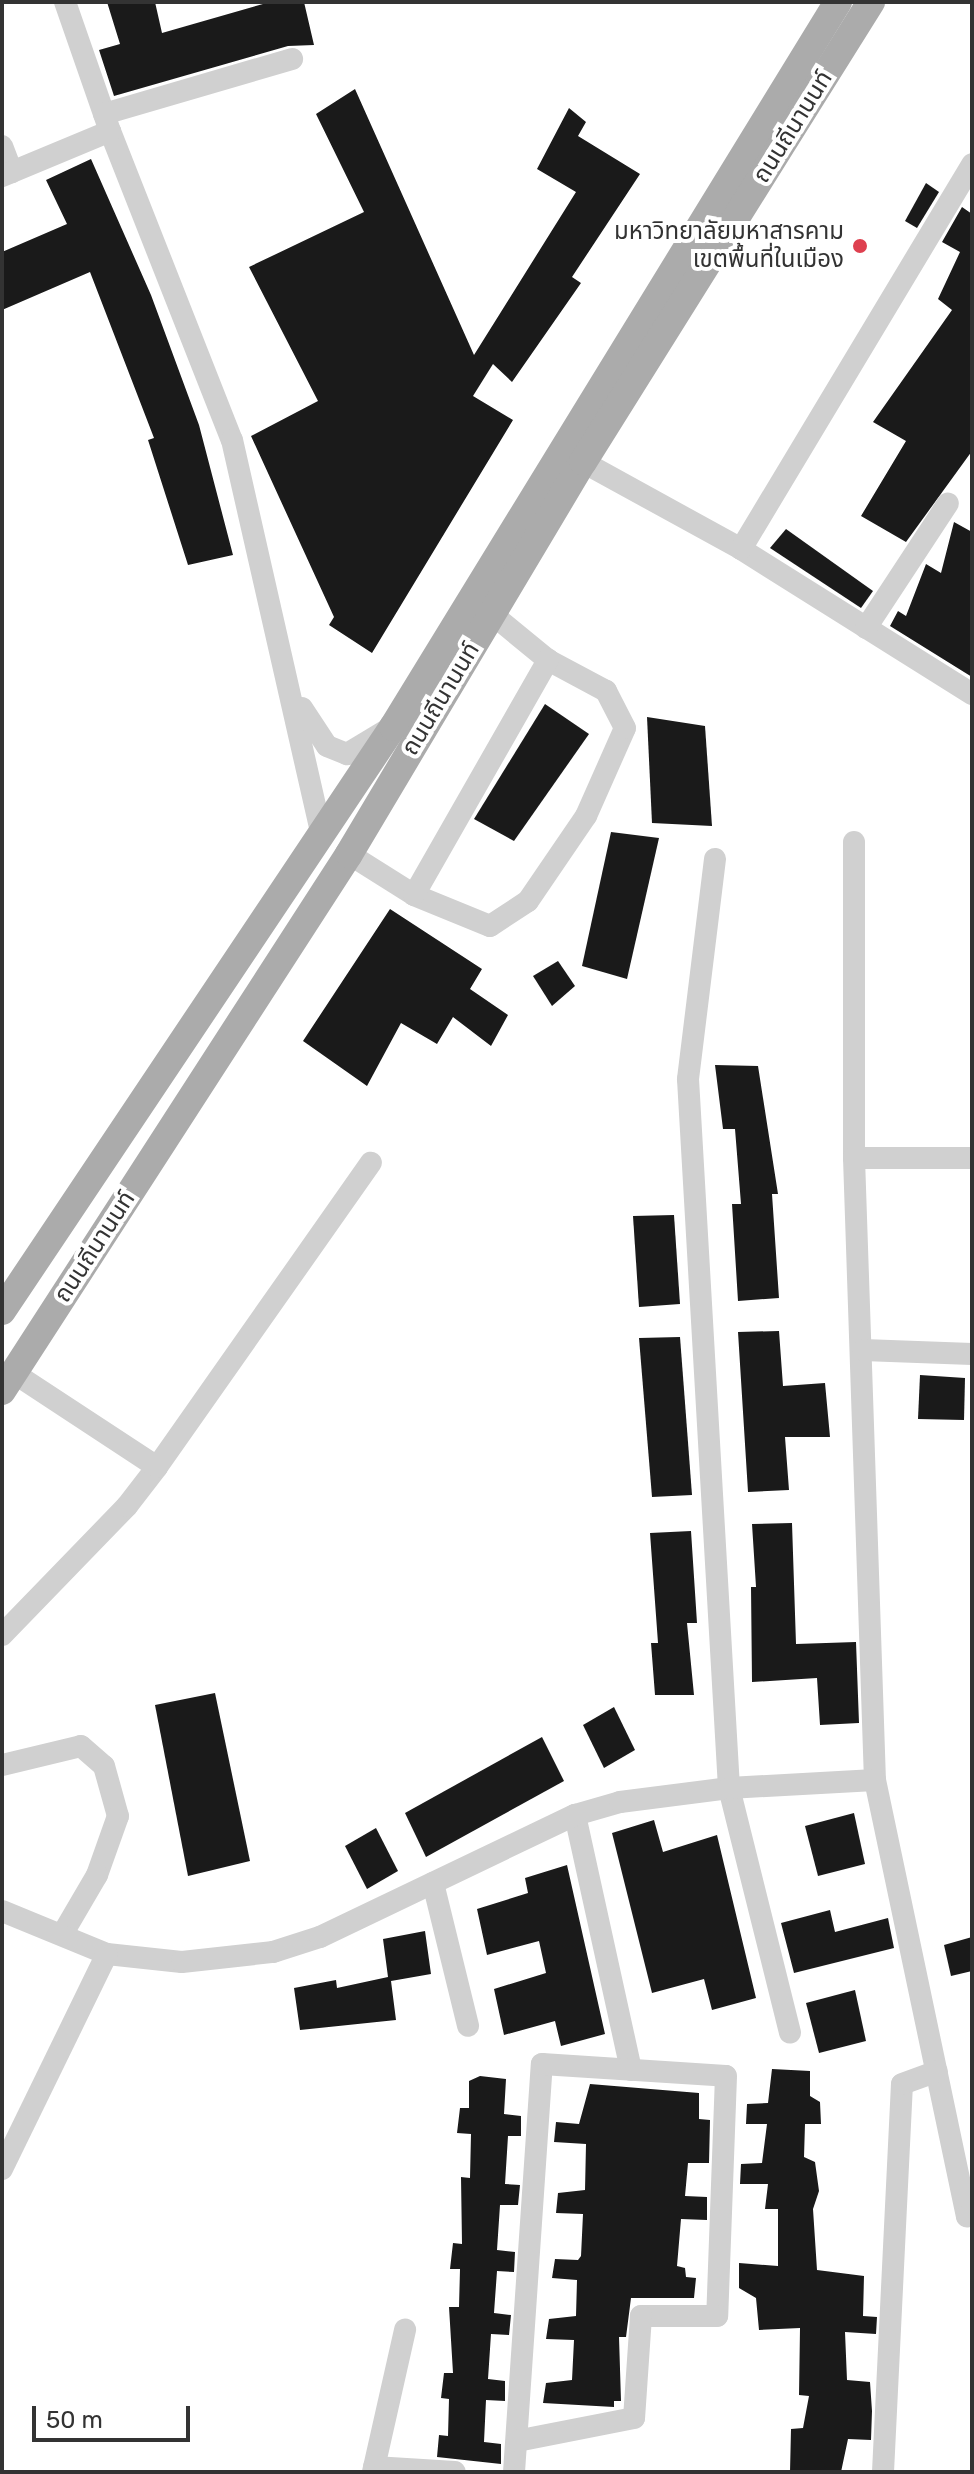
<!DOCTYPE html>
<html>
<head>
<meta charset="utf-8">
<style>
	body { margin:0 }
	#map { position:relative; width:974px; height:2474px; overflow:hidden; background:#fff; font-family:Rubik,"Noto Sans Thai",sans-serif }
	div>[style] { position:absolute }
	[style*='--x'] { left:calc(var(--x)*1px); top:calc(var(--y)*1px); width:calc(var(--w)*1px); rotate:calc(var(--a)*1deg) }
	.building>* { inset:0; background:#1a1a1a }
	.minor>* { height:22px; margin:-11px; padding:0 11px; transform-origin:11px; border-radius:11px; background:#d0d0d0 }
	.major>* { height:28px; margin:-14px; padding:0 14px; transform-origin:14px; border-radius:14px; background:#ababab }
	.dots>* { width:22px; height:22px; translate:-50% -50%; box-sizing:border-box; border:4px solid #fff; border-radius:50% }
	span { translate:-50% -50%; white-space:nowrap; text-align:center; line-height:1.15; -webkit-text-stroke:8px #fff; paint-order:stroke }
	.street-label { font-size:24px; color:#333 }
	.poi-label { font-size:24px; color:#333 }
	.right { translate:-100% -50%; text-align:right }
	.frame { position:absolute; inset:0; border:4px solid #333; pointer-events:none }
	.scale { position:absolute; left:32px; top:2406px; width:158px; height:36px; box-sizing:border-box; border:4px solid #333; border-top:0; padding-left:10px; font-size:24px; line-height:28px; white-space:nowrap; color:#333; -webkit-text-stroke:6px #fff; paint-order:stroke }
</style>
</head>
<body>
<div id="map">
	<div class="building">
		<i style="clip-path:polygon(107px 2px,155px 2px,162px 33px,270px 2px,304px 2px,314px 45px,288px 46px,114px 96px,99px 50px,120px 44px)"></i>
		<i style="clip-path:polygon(355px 89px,474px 355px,576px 192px,537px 169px,569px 108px,586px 122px,578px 136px,640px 174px,572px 277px,581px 283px,512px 382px,493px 364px,473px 396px,513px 420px,372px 653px,329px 625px,334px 617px,251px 436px,318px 401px,249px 267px,364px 212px,316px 114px)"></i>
		<i style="clip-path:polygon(91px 159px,151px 295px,199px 425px,233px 555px,188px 565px,148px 440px,154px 438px,90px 272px,2px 310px,2px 252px,67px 224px,46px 180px)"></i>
		<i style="clip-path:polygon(926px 183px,939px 192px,917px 228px,905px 221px)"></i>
		<i style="clip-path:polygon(962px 207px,972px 214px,972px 451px,906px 542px,861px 516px,906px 441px,873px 422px,952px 310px,938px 299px,960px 252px,942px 242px)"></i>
		<i style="clip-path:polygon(954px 522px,972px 532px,972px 677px,890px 626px,898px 611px,906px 616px,926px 564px,941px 573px)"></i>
		<i style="clip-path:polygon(786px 529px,873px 591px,861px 608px,770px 548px)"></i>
		<i style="clip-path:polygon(545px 704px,589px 734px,514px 841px,474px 819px)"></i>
		<i style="clip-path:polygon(647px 717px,705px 726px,712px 826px,652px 823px)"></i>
		<i style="clip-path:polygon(611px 832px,659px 838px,627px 979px,582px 966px)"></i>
		<i style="clip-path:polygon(390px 909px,482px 969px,470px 989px,508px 1015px,491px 1046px,453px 1017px,437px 1044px,401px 1023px,367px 1086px,303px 1041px)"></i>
		<i style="clip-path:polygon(558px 961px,575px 986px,552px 1006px,533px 976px)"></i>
		<i style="clip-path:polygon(715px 1065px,758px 1066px,778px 1194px,772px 1194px,779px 1298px,738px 1301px,732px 1204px,741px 1204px,735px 1129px,723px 1129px)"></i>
		<i style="clip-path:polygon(674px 1215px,680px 1304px,639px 1307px,633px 1216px)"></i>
		<i style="clip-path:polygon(779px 1331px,783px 1386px,825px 1383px,830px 1437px,785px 1437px,789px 1490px,748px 1492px,738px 1332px)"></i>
		<i style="clip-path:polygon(680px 1337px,692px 1495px,652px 1497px,639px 1338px)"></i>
		<i style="clip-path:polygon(920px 1375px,965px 1378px,964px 1420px,918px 1419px)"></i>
		<i style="clip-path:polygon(792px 1523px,796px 1644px,856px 1642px,859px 1723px,820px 1725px,817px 1678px,752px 1682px,751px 1587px,756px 1587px,752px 1524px)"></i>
		<i style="clip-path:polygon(691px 1531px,697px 1623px,687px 1623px,694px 1695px,655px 1695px,651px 1643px,658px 1643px,650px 1533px)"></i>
		<i style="clip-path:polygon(215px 1693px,250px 1861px,188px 1876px,155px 1705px)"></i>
		<i style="clip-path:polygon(614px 1707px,635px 1750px,604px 1768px,583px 1725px)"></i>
		<i style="clip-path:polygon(542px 1737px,564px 1781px,426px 1857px,405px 1813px)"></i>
		<i style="clip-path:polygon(854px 1813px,865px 1864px,818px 1876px,805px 1826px)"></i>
		<i style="clip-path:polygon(654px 1820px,663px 1852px,717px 1835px,756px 1998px,712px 2010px,704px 1979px,652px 1993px,612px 1833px)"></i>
		<i style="clip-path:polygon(376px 1828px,398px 1871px,367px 1889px,345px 1846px)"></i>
		<i style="clip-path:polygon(567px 1865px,605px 2034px,561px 2046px,555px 2021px,504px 2035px,494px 1989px,546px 1973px,539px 1941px,487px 1955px,477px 1909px,528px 1893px,525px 1878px)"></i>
		<i style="clip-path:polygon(830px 1910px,835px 1932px,888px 1918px,894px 1948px,794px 1973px,781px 1923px)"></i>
		<i style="clip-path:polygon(425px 1931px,431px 1974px,391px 1981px,396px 2020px,300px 2030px,294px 1988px,336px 1980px,337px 1988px,388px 1977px,383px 1939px)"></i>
		<i style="clip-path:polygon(972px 1937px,972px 1971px,951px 1976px,944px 1945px)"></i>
		<i style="clip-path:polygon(855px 1990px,866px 2041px,819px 2053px,806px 2003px)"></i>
		<i style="clip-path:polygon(772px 2069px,810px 2071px,810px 2096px,820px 2102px,821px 2124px,805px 2124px,804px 2157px,815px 2162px,819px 2191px,813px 2209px,817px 2270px,864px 2276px,863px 2316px,877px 2317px,876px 2334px,845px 2332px,847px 2380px,870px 2382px,872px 2411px,871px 2440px,848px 2439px,841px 2472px,790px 2472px,791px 2429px,803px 2428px,809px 2396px,799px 2395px,800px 2328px,759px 2330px,756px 2298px,739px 2288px,739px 2263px,778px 2266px,778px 2209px,765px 2209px,768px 2184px,740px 2184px,741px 2164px,762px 2163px,767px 2124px,746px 2124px,747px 2104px,768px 2103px)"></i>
		<i style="clip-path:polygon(480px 2076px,506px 2079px,504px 2114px,521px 2116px,521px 2136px,508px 2136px,505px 2184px,520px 2185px,518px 2205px,500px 2205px,497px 2250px,515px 2252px,514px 2272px,497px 2271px,494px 2313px,511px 2315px,509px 2335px,491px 2334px,488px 2379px,505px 2381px,505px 2401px,486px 2400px,484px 2442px,501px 2444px,501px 2464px,437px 2457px,439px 2435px,448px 2436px,449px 2399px,441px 2398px,444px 2373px,453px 2373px,449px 2307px,459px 2307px,460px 2269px,450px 2269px,453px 2243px,462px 2244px,461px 2177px,470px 2178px,471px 2134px,457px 2133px,460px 2108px,469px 2108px,469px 2081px)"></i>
		<i style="clip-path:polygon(590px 2084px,699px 2093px,699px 2119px,710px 2120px,709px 2163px,688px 2163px,685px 2196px,707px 2197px,707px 2220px,681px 2219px,677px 2266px,685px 2268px,686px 2277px,696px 2278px,694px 2298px,631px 2298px,626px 2337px,619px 2337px,621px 2401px,614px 2401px,614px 2407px,543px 2403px,546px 2383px,572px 2380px,574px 2340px,546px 2339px,549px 2319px,576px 2316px,577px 2280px,552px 2278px,555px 2259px,578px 2260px,581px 2256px,583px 2214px,556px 2213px,558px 2193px,585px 2190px,586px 2144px,554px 2142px,556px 2122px,579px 2124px)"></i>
	</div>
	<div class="minor">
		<i style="--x:65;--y:2;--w:137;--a:70.8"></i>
		<i style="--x:110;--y:131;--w:332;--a:68.5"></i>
		<i style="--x:232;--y:440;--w:405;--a:77.2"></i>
		<i style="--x:104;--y:114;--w:196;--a:-16.3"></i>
		<i style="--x:2;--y:146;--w:28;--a:69"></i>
		<i style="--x:2;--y:176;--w:117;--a:-22.6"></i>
		<i style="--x:583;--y:462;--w:180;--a:28.8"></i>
		<i style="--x:741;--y:549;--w:273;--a:32.1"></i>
		<i style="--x:741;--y:549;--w:449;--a:-59"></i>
		<i style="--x:866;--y:628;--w:149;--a:-56.7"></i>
		<i style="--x:302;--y:708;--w:45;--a:56.7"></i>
		<i style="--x:327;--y:746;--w:22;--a:22"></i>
		<i style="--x:347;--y:754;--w:47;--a:-31"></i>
		<i style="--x:854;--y:842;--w:316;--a:90"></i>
		<i style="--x:349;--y:854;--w:77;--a:32.2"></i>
		<i style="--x:414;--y:895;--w:82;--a:22.2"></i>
		<i style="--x:490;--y:926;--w:45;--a:-33.3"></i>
		<i style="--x:528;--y:901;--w:103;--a:-55.7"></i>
		<i style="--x:586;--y:816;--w:96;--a:-66.1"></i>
		<i style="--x:625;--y:728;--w:42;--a:-117.2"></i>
		<i style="--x:606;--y:691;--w:66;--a:-151.9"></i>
		<i style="--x:548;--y:660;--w:72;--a:-140.6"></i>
		<i style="--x:715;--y:859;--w:222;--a:97"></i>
		<i style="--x:688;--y:1079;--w:710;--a:86.69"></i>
		<i style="--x:729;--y:1788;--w:252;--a:76"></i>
		<i style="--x:414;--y:895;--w:271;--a:-60.3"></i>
		<i style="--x:972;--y:1158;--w:118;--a:180"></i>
		<i style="--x:854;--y:1158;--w:622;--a:88.07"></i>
		<i style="--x:875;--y:1780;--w:446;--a:78.1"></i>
		<i style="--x:967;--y:2216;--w:5;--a:-11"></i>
		<i style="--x:863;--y:1350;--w:109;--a:2.1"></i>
		<i style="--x:157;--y:1467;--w:372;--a:-54.9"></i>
		<i style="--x:2;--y:1635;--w:180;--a:-45.9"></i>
		<i style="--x:127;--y:1506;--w:49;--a:-52.4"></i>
		<i style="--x:157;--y:1467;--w:171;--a:-146.7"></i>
		<i style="--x:2;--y:1765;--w:81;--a:-13.5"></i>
		<i style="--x:81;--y:1746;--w:30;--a:41"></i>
		<i style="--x:104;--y:1766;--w:52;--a:74.4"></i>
		<i style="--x:118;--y:1816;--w:63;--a:109.6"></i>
		<i style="--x:97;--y:1875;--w:69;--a:120.3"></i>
		<i style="--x:575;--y:1815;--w:261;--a:77.6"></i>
		<i style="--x:433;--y:1883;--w:147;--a:76.2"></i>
		<i style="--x:2;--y:1911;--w:113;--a:22.3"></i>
		<i style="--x:107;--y:1954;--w:75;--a:6.1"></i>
		<i style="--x:182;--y:1962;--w:92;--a:-6.3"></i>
		<i style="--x:273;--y:1952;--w:49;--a:-17.7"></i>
		<i style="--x:320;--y:1937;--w:283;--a:-25.6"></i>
		<i style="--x:575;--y:1815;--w:47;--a:-16.1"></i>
		<i style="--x:620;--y:1802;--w:110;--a:-7.3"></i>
		<i style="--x:729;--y:1788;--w:146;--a:-3.1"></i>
		<i style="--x:2;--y:2169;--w:239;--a:-64"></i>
		<i style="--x:374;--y:2467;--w:81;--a:3.5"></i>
		<i style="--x:373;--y:2472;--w:146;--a:-77.3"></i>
		<i style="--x:514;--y:2472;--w:409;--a:-86.1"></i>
		<i style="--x:542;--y:2064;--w:184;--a:3.7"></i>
		<i style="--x:726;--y:2076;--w:240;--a:92.1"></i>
		<i style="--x:717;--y:2316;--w:76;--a:180"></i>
		<i style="--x:641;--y:2316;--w:102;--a:93.9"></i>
		<i style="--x:634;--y:2418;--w:119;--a:168.9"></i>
		<i style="--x:883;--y:2472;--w:388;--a:-87.2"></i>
		<i style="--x:902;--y:2084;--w:37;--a:-20"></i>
	</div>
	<div class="major">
		<i style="--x:2;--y:1311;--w:703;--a:-56.2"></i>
		<i style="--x:393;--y:727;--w:851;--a:-58.46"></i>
		<i style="--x:2;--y:1391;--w:639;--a:-57.13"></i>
		<i style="--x:349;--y:854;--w:457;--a:-59.2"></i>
		<i style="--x:583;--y:462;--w:543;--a:-57.95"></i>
	</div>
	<div class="dots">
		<i style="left:860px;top:246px;background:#de404f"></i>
	</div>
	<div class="street-label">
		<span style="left:793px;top:127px;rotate:-58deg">ถนนถีนานนท์</span>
		<span style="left:441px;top:699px;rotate:-59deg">ถนนถีนานนท์</span>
		<span style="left:95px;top:1247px;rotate:-57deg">ถนนถีนานนท์</span>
	</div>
	<div class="poi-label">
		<span class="right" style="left:844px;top:246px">มหาวิทยาลัยมหาสารคาม<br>เขตพื้นที่ในเมือง</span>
	</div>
	<div class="frame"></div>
	<div class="scale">50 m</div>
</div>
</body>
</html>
